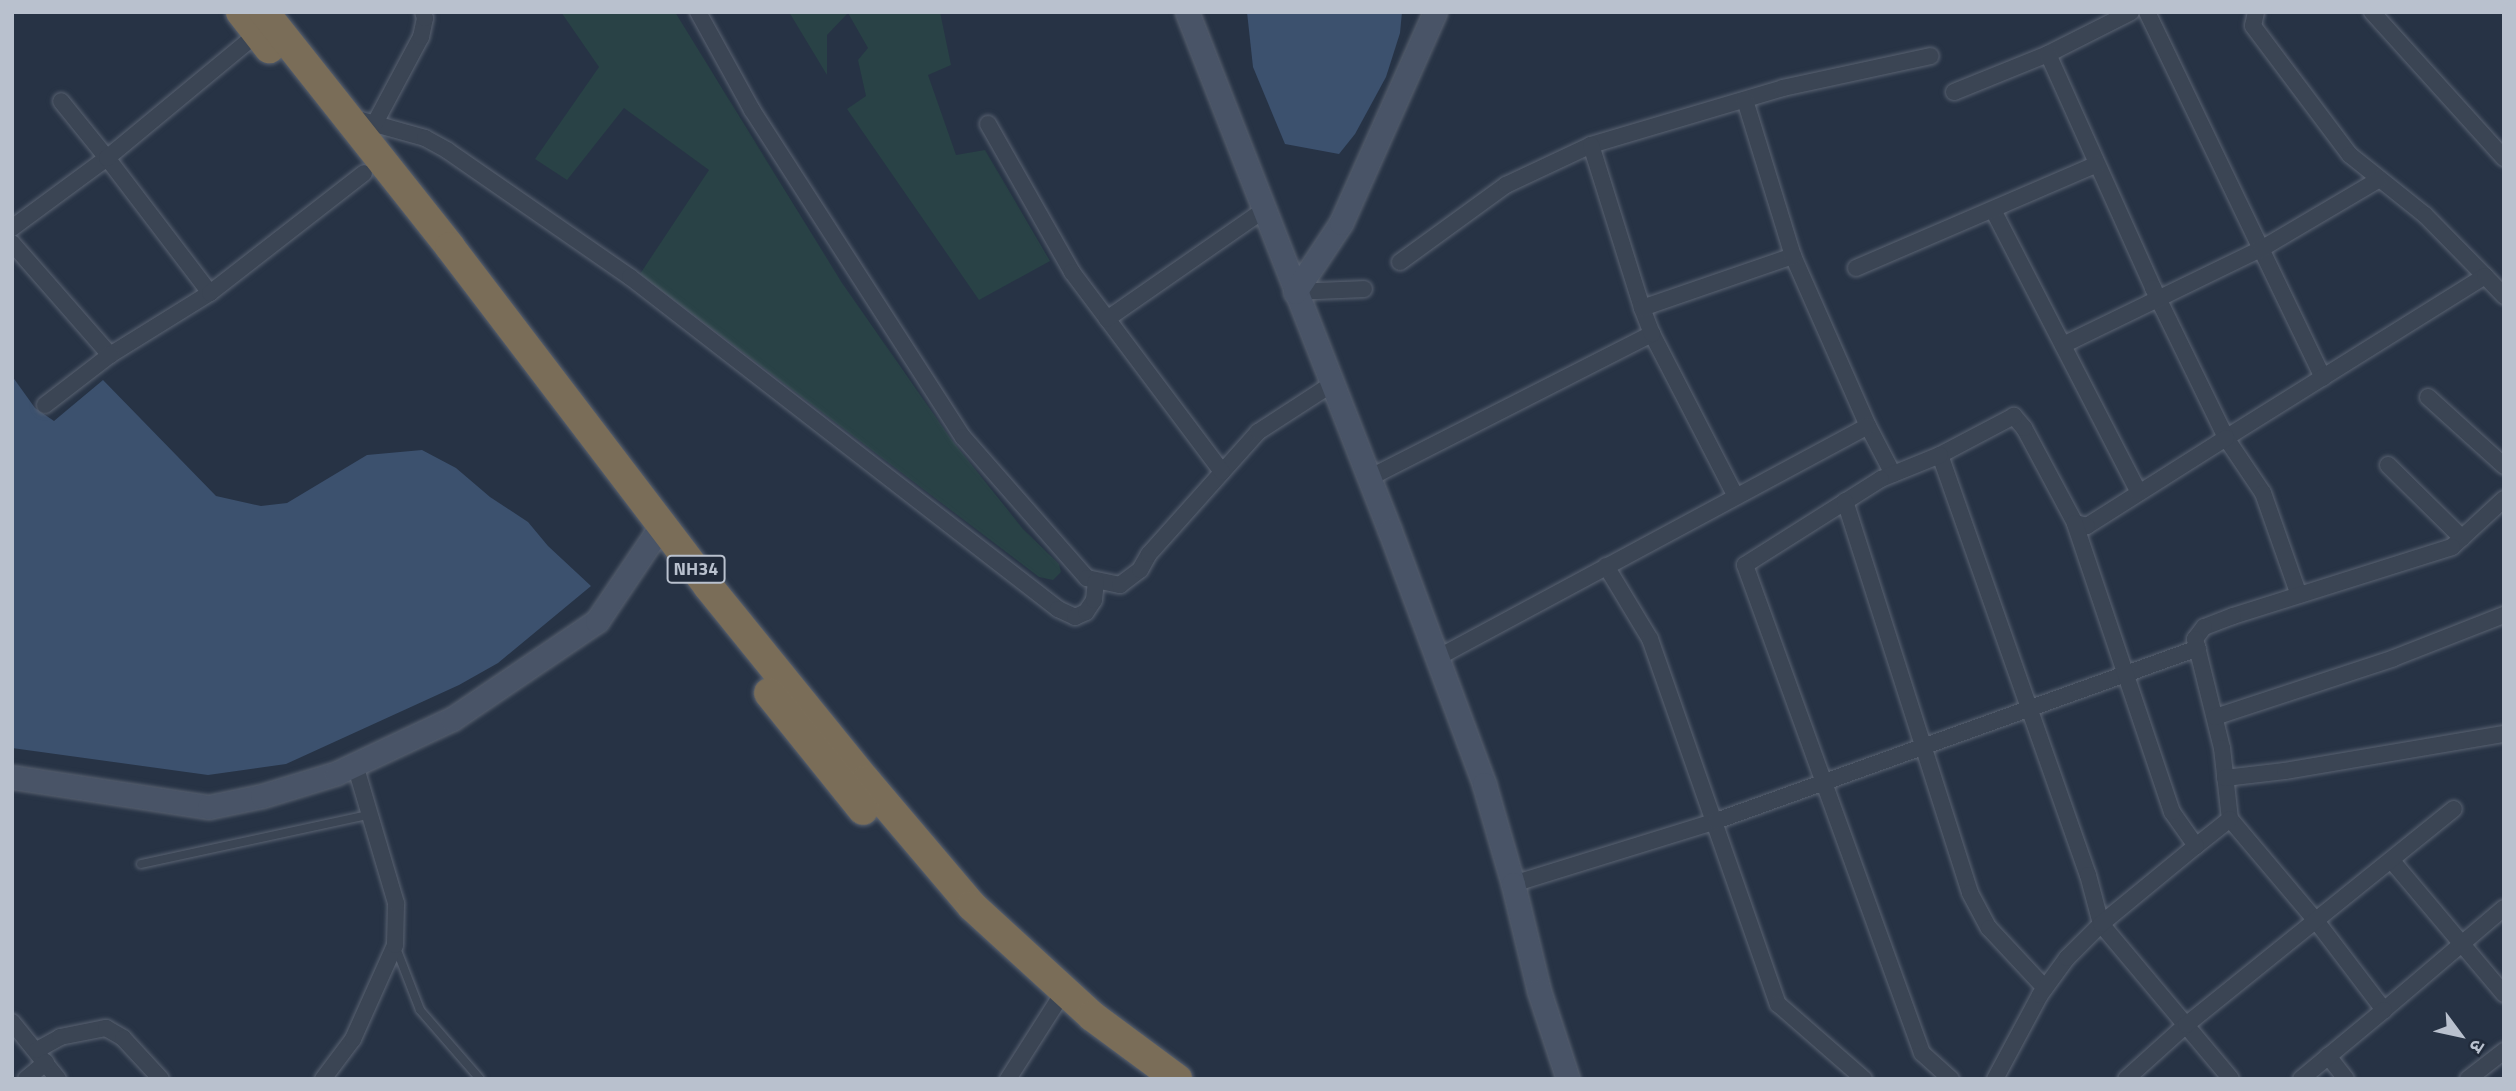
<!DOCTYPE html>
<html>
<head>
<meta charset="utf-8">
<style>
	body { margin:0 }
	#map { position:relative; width:2516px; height:1091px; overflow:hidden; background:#273345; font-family:"Titillium Web","Noto Sans Devanagari",sans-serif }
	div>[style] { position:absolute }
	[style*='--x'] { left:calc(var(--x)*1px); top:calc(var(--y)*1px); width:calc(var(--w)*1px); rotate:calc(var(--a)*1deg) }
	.green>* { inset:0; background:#294246 }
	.water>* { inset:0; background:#3c516e }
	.roads { filter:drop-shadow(0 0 2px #5a6372) drop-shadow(0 0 2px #5a6372) }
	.lane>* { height:8px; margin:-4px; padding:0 4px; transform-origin:4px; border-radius:4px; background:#3b4554 }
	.street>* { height:16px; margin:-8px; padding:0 8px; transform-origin:8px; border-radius:8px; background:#3b4554 }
	.secondary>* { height:23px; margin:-11.5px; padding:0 11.5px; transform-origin:11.5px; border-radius:11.5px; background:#495467 }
	.highway>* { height:30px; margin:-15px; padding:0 15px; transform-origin:15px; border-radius:15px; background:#7a6d58 }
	span { translate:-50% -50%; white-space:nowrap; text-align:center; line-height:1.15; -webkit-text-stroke:6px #202a3a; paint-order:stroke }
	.shield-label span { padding:2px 5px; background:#202a3a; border:2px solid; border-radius:5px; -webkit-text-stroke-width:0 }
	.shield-label { font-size:18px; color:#b9c1ce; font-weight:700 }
	.frame { position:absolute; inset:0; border:14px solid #b9c1ce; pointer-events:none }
	.north { position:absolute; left:2425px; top:1000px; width:70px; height:70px; -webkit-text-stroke:5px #202a3a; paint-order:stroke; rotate:123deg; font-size:19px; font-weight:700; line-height:28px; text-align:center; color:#b9c1ce }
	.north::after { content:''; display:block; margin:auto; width:24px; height:32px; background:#b9c1ce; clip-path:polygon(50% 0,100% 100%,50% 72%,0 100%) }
</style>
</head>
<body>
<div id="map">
	<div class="green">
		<i style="clip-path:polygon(561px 12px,675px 12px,842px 283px,951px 439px,1023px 529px,1059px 564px,1061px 572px,1053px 580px,1039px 577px,640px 274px,709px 170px,624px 108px,567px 180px,535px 159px,599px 67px)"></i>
		<i style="clip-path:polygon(789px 12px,940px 12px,951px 65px,928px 75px,956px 155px,985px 150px,1050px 261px,979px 300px,847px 109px,866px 96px,858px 60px,868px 48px,848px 13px,827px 35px,827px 75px)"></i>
	</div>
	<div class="water">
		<i style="clip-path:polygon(1247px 12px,1402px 12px,1400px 33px,1386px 77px,1355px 134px,1339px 154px,1285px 144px,1253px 67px)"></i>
		<i style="clip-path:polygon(12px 376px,35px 408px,54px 421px,103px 380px,216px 496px,261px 506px,287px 503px,367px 455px,422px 450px,456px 468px,490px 497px,528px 522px,548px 546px,591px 586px,498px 663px,459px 685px,286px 764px,208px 775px,12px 748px)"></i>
	</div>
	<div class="roads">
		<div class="lane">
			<i style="--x:141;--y:864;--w:232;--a:-12.2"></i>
			<i style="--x:396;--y:948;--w:66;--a:68.8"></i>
			<i style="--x:420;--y:1010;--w:91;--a:49"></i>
		</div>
		<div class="street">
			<i style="--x:698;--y:12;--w:112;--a:61.1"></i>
			<i style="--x:752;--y:110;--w:389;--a:57.2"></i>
			<i style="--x:963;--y:437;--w:188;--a:48.7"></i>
			<i style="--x:1087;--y:578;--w:34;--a:12"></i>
			<i style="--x:1120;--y:585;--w:25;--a:-37"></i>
			<i style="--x:1140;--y:570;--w:18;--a:-61"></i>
			<i style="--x:1149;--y:554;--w:164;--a:-48.2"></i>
			<i style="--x:1258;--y:432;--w:88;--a:-33"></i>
			<i style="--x:2147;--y:12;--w:406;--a:64.3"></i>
			<i style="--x:2256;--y:12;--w:14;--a:102"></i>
			<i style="--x:2253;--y:26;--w:161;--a:53.1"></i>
			<i style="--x:2350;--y:155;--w:96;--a:38.7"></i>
			<i style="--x:2425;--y:215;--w:86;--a:45.5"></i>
			<i style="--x:2485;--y:276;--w:305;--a:148"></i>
			<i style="--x:2226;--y:438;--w:66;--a:56.1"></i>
			<i style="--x:2263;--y:493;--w:108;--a:70.6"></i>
			<i style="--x:2372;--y:12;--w:197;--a:47.9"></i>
			<i style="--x:2048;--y:54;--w:93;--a:-26.8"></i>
			<i style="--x:1954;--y:92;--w:101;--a:-22"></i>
			<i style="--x:2048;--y:54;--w:256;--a:65.8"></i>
			<i style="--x:2153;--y:288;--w:167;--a:64"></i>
			<i style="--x:2226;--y:438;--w:165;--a:147.7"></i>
			<i style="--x:2087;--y:526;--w:12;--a:-166"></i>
			<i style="--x:2075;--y:523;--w:108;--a:-118.2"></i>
			<i style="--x:2024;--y:428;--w:16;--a:-130"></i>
			<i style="--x:2014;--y:416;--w:84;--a:152.2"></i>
			<i style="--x:1940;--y:455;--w:445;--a:70.6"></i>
			<i style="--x:2088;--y:875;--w:51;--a:75.1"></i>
			<i style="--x:2101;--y:924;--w:202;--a:50"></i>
			<i style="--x:350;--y:117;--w:78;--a:15.6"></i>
			<i style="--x:425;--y:138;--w:26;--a:29"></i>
			<i style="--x:448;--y:151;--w:221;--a:34.7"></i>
			<i style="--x:630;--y:277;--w:542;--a:37.8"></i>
			<i style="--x:1058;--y:609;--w:19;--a:25"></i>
			<i style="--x:1075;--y:617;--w:12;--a:-24"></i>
			<i style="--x:1086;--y:612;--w:14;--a:-56"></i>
			<i style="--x:1094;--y:600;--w:19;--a:-84"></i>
			<i style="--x:375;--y:123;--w:98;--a:-61.9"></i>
			<i style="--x:421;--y:37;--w:19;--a:-78"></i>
			<i style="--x:425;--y:18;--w:6;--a:-108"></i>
			<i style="--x:988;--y:124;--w:170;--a:60.4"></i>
			<i style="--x:1072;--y:272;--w:250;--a:53.1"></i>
			<i style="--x:1591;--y:145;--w:200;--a:-16.5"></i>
			<i style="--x:1783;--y:88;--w:151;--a:-12.2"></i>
			<i style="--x:1993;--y:210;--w:318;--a:62.7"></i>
			<i style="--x:12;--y:228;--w:118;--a:-36.4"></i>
			<i style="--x:107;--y:158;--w:73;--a:-128.9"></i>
			<i style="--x:12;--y:243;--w:149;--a:48.8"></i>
			<i style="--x:110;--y:355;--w:118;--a:-31.8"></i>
			<i style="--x:210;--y:293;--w:170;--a:-127.3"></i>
			<i style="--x:107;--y:158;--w:201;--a:-39.6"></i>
			<i style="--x:1793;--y:256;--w:186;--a:66.2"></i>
			<i style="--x:1868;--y:426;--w:54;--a:62.5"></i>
			<i style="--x:1400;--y:262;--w:131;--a:-36"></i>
			<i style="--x:1506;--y:185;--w:94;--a:-25.2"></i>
			<i style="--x:1591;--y:145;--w:171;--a:72.6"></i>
			<i style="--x:1856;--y:268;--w:262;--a:-23.3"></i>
			<i style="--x:2485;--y:276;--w:28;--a:46"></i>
			<i style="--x:1295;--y:292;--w:69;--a:-2.5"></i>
			<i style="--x:210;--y:293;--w:195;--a:-37.9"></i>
			<i style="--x:1107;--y:319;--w:191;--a:-34.8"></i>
			<i style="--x:1652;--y:334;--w:181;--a:62.7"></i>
			<i style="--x:2063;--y:345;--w:220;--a:-25.9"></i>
			<i style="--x:2261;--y:249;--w:136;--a:-30.5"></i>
			<i style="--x:2428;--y:397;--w:103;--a:42.2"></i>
			<i style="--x:45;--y:405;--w:82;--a:-37.6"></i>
			<i style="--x:1940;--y:455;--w:64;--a:157.9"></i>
			<i style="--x:1881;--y:479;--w:161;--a:147.7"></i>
			<i style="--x:1745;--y:565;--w:519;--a:70.06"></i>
			<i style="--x:1922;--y:1053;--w:39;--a:42"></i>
			<i style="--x:2388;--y:465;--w:104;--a:44.6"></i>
			<i style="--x:1369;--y:478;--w:318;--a:-27"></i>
			<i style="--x:1652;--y:334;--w:28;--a:-111"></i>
			<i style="--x:1642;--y:308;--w:160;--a:-19"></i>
			<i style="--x:1793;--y:256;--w:163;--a:-107.1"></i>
			<i style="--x:2504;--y:499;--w:71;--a:137.3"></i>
			<i style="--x:2452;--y:547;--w:230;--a:162.5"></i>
			<i style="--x:2233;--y:616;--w:31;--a:159"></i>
			<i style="--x:2204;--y:627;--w:15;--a:127"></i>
			<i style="--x:2195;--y:639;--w:112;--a:76.1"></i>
			<i style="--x:2222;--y:748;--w:71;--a:83.6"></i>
			<i style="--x:2230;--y:819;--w:135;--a:49.8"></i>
			<i style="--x:2317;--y:922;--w:111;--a:52.7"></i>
			<i style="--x:2384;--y:1010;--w:157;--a:-40.4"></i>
			<i style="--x:1845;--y:501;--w:411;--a:72.3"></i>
			<i style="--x:1970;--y:893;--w:40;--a:62"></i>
			<i style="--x:1989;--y:928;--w:82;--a:47"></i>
			<i style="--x:1606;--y:566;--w:85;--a:58.9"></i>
			<i style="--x:1650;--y:639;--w:387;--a:70.7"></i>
			<i style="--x:1778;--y:1004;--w:114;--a:41.1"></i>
			<i style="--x:1437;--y:658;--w:489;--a:-28.3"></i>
			<i style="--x:2215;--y:717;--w:188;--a:-18.2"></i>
			<i style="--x:2394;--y:658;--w:118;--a:-21.4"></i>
			<i style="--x:2225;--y:778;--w:60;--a:-6.7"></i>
			<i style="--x:2285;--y:771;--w:222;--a:-9.6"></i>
			<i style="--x:2196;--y:846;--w:43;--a:-38.5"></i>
			<i style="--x:2392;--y:861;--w:174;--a:49.9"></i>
			<i style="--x:1513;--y:884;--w:213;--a:-17.2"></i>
			<i style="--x:1716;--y:821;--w:512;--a:-19.74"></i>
			<i style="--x:12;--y:1022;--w:73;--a:51.1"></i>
			<i style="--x:37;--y:1050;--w:26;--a:-29"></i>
			<i style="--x:60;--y:1037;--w:47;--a:-11.1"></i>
			<i style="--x:106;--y:1028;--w:20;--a:30"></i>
			<i style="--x:123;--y:1038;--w:56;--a:47.2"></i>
			<i style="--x:2328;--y:1056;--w:29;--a:52"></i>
			<i style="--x:26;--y:1079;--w:26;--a:-40"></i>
			<i style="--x:323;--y:1079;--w:50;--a:-53.1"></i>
			<i style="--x:353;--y:1039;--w:103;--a:-65.9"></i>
			<i style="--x:395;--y:945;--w:42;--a:-88.6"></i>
			<i style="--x:396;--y:903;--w:144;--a:-106.5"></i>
			<i style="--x:1008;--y:1079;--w:104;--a:-57.5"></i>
			<i style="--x:1995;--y:1079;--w:95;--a:-61.8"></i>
			<i style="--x:2040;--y:995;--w:46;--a:-53.9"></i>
			<i style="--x:2067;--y:958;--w:48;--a:-45"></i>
			<i style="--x:2101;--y:924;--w:123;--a:-39.4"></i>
			<i style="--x:2196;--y:846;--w:42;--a:-125.2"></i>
			<i style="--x:2172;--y:812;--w:305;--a:-108.6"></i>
			<i style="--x:2126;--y:1079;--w:81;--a:-42"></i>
			<i style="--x:2186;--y:1025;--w:344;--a:-38.9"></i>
			<i style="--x:2301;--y:1079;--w:108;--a:-39.7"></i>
			<i style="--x:2468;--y:1079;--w:46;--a:-37.9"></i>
		</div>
		<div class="secondary">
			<i style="--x:1187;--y:12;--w:557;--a:68.64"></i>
			<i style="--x:1390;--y:531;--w:270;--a:69.6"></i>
			<i style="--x:1484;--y:784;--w:104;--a:73.8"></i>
			<i style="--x:1513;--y:884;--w:110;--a:76.3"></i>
			<i style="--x:1539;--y:991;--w:93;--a:71.8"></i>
			<i style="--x:1295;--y:292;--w:83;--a:-56.3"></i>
			<i style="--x:1341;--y:223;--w:231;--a:-66"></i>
			<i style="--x:12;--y:777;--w:199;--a:8.7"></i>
			<i style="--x:209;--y:807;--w:54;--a:-11.7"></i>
			<i style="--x:262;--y:796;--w:78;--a:-17"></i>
			<i style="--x:337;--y:773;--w:127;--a:-25.2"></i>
			<i style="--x:452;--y:719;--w:175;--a:-34.1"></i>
			<i style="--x:597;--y:621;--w:118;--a:-56"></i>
		</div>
		<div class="highway">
			<i style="--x:241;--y:12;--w:46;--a:52.1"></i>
			<i style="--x:264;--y:12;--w:300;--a:51.6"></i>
			<i style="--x:450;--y:247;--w:426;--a:52.7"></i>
			<i style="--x:708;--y:586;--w:251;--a:51"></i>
			<i style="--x:866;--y:781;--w:164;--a:49.7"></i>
			<i style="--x:972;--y:906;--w:163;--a:42.5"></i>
			<i style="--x:1092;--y:1016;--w:106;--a:36.5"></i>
			<i style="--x:769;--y:693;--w:150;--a:51.2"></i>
		</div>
	</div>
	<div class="shield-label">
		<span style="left:696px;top:569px">NH34</span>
	</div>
	<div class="frame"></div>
	<div class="north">उ</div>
</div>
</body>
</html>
